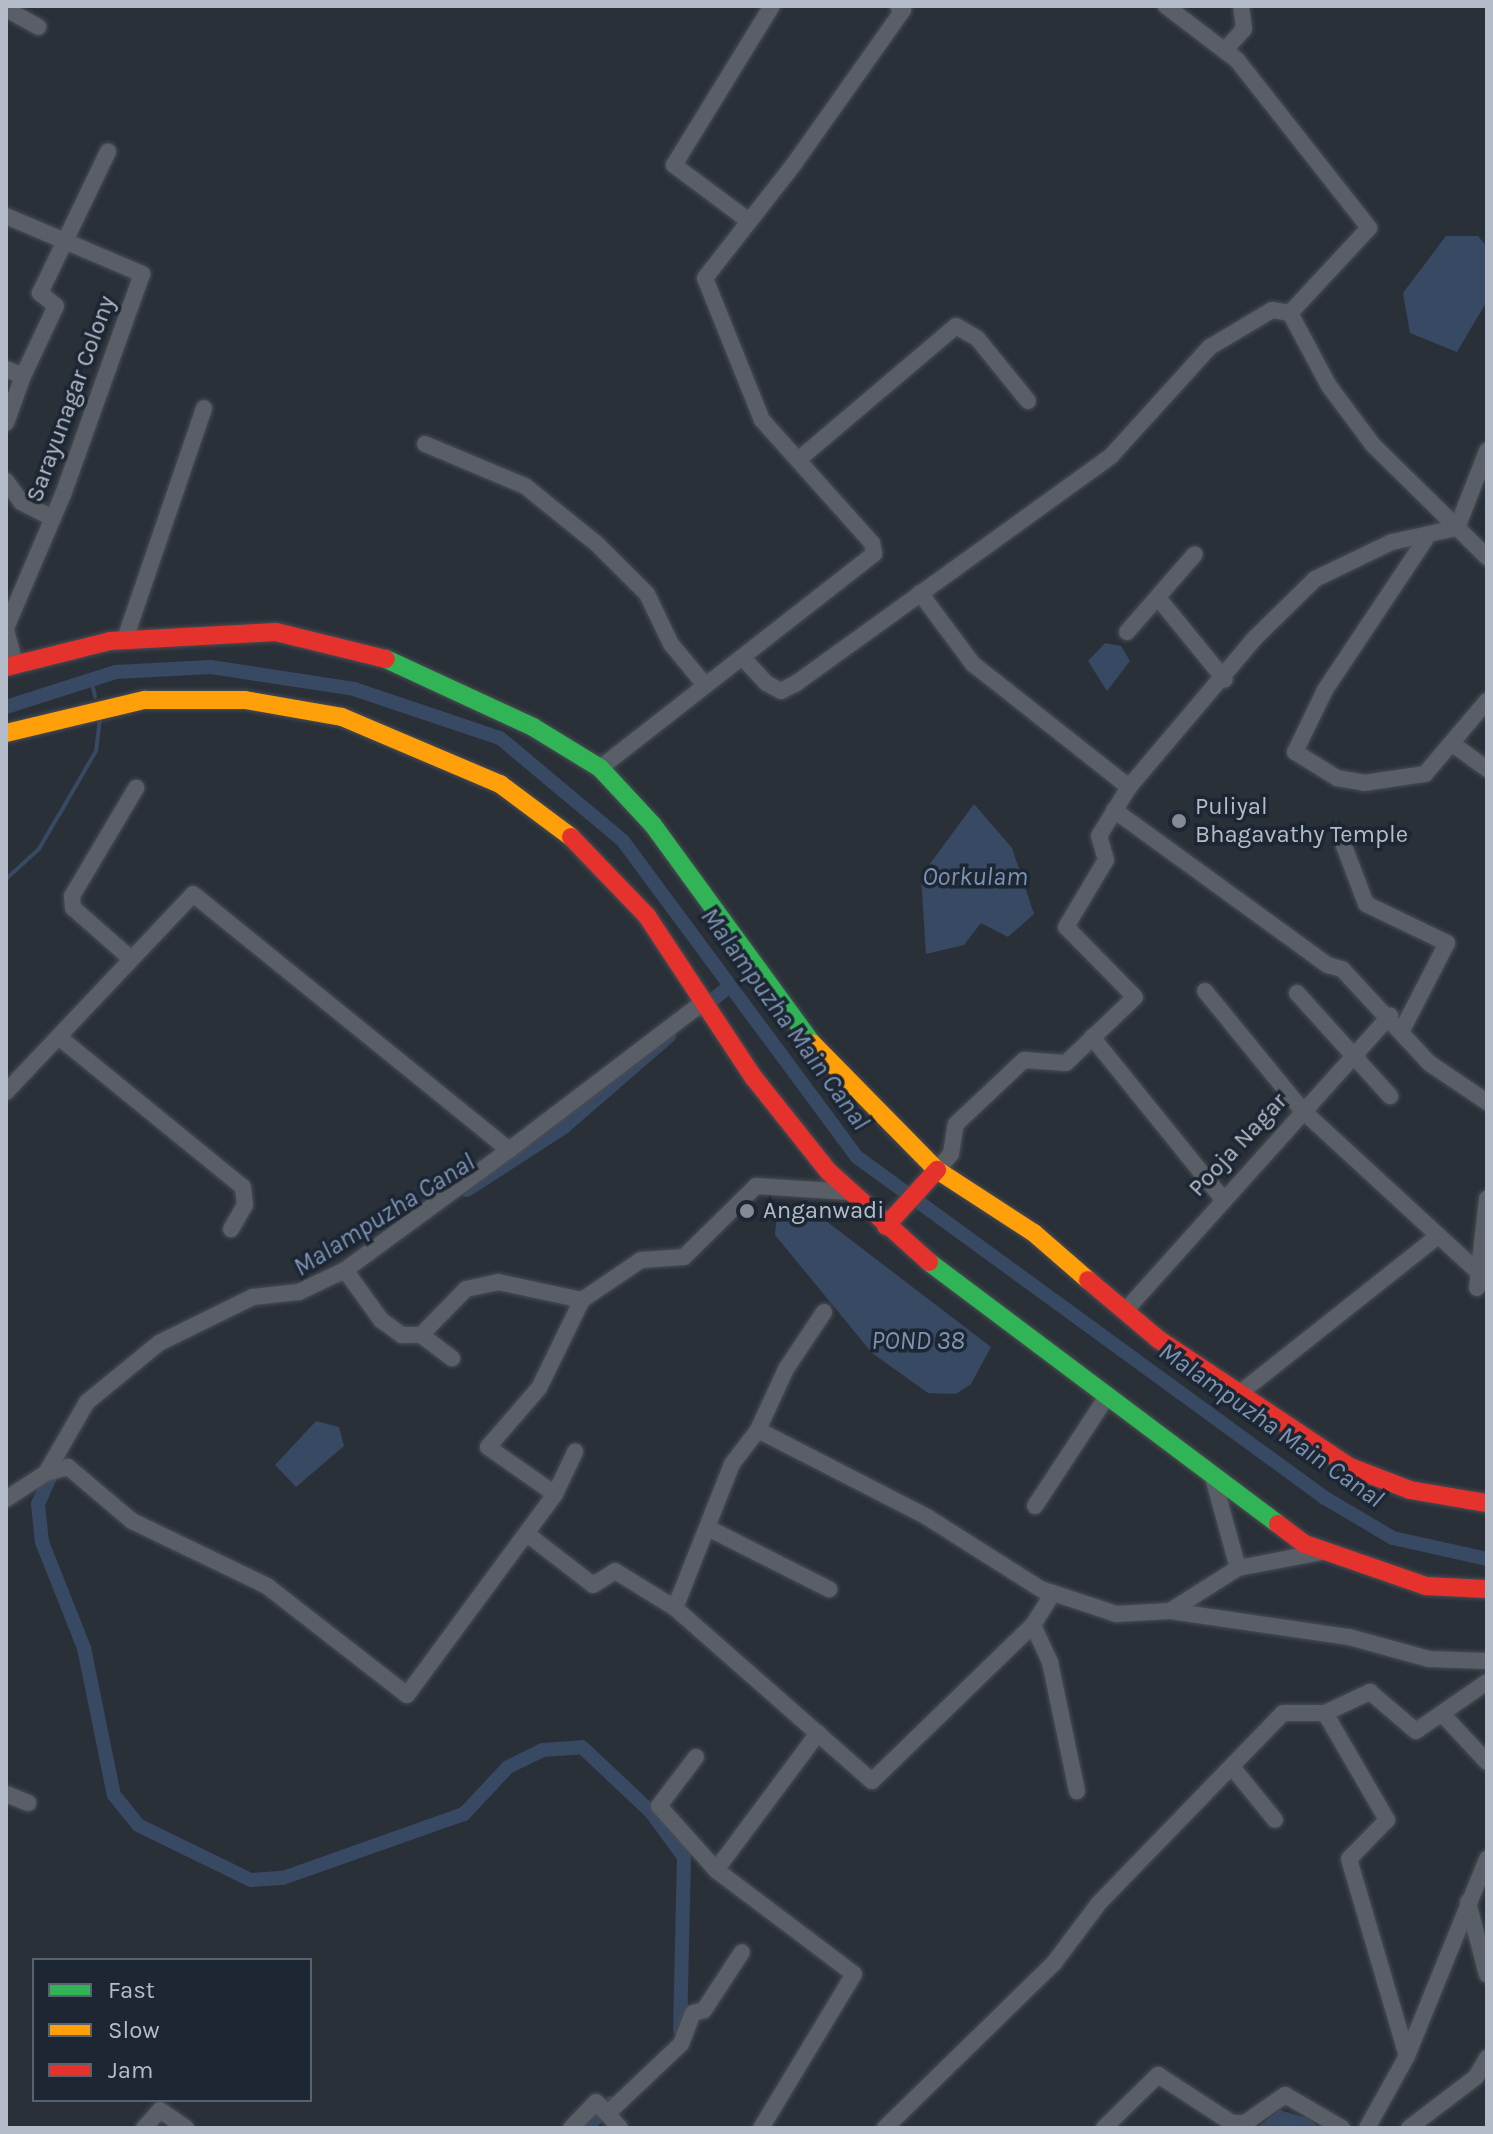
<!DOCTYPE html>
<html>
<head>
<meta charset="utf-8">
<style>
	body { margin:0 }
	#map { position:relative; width:1493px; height:2134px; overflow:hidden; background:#2a3038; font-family:Karla,sans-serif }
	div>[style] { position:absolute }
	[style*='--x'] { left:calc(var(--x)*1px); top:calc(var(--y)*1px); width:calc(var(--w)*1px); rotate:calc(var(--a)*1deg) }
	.water>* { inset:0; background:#384963 }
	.stream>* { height:4px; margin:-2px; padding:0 2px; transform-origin:2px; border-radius:2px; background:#384963 }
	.canal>* { height:14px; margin:-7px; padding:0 7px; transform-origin:7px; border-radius:7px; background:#384963 }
	.roads { filter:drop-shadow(0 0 2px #484c53) drop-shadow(0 0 2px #484c53) }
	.street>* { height:16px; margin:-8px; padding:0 8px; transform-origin:8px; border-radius:8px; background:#5a5e66 }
	.fast>* { height:18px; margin:-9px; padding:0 9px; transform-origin:9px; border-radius:9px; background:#30b455 }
	.slow>* { height:18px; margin:-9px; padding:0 9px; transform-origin:9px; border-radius:9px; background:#ff9f0a }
	.jam>* { height:18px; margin:-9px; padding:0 9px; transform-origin:9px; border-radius:9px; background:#e5322d }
	.dots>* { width:22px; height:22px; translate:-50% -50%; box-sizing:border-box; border:4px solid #1d2633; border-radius:50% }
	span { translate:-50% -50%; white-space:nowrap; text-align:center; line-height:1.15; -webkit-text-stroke:7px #1d2633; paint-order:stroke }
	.street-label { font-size:24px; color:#b4bcc9 }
	.poi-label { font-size:24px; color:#b4bcc9 }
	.left { translate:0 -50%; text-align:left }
	.water-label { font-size:26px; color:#7c92b1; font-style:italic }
	.frame { position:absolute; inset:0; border:8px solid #b4bcc9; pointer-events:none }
	.legend { position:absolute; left:32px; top:1958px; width:280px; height:144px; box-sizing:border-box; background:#1d2633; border:2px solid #59626f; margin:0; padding:10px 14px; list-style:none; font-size:24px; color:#b4bcc9 }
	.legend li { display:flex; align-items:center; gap:16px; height:40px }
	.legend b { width:40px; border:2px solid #59626f }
</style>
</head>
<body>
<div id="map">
	<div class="water">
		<i style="clip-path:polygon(1446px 236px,1478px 236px,1487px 247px,1487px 301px,1457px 352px,1410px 333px,1403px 293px)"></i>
		<i style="clip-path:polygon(1105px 643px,1121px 646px,1130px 661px,1107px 691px,1088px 661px)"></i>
		<i style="clip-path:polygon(974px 804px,1012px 848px,1034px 914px,1008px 937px,981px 923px,964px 945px,926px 954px,921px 876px)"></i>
		<i style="clip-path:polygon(786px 1204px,813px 1211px,991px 1347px,971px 1384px,956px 1394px,928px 1393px,872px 1353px,775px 1235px,777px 1211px)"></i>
		<i style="clip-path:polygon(316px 1421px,339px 1427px,344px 1446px,296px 1487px,275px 1465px)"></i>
		<i style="clip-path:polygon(1279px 2110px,1307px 2118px,1320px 2128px,1257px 2128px)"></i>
	</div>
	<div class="stream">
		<i style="--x:91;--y:679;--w:18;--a:77"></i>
		<i style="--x:6;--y:879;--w:45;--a:-42.3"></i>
		<i style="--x:39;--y:849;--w:39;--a:-60"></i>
		<i style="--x:59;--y:815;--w:74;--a:-60"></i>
		<i style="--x:96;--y:751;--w:32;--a:-83"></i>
	</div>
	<div class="canal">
		<i style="--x:6;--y:707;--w:115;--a:-17.7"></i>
		<i style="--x:116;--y:672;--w:95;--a:-3"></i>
		<i style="--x:211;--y:667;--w:145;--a:8.7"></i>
		<i style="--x:354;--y:689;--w:154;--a:18.6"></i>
		<i style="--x:500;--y:738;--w:160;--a:39.9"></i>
		<i style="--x:623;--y:841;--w:393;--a:53.5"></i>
		<i style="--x:857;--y:1157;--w:579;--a:36.08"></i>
		<i style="--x:1325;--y:1498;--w:79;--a:30.5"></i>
		<i style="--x:1393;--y:1538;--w:96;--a:12.6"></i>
		<i style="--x:700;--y:1010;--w:38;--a:-39"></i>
		<i style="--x:467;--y:1190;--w:116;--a:-33"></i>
		<i style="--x:564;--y:1127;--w:139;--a:-40.9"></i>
		<i style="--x:55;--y:1466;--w:42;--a:114.1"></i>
		<i style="--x:38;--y:1504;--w:38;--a:84"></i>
		<i style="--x:42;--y:1542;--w:114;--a:68.4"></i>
		<i style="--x:84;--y:1648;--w:150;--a:78.5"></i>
		<i style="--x:114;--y:1795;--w:38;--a:51"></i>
		<i style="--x:138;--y:1825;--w:126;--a:26"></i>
		<i style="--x:251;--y:1880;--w:32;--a:-4"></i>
		<i style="--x:283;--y:1878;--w:192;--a:-19.5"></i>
		<i style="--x:464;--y:1814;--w:64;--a:-46.9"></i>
		<i style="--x:508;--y:1767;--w:39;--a:-26"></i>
		<i style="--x:543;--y:1750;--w:39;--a:-4"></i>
		<i style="--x:582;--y:1747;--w:95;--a:43.3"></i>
		<i style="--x:651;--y:1812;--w:56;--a:53.7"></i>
		<i style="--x:684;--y:1857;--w:173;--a:91.3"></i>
		<i style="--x:586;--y:2128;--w:35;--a:-45"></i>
	</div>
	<div class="roads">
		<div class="street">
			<i style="--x:1166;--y:6;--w:89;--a:37.3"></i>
			<i style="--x:1237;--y:60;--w:214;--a:51.8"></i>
			<i style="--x:1369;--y:228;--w:116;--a:132.9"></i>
			<i style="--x:6;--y:9;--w:37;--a:29"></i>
			<i style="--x:1232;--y:56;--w:9;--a:-139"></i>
			<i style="--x:1225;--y:50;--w:28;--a:-48"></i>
			<i style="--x:1244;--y:29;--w:23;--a:-97"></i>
			<i style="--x:6;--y:216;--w:148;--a:23.1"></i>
			<i style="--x:142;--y:274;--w:232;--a:109.7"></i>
			<i style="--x:64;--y:492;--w:148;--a:113.1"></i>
			<i style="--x:749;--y:221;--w:94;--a:-143.3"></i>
			<i style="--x:674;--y:165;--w:187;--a:-58.4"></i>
			<i style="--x:6;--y:369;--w:18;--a:22"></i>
			<i style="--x:23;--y:376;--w:77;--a:-64.8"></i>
			<i style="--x:56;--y:306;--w:21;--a:-141"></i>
			<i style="--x:40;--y:293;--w:157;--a:-64.3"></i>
			<i style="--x:6;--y:423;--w:50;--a:-70.1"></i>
			<i style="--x:425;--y:444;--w:108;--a:22.8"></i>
			<i style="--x:525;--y:486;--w:92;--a:38.9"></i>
			<i style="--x:597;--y:544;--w:71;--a:45"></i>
			<i style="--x:647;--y:594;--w:55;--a:64.4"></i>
			<i style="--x:671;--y:644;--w:53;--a:50.3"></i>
			<i style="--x:798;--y:460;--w:207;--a:-40.3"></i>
			<i style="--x:956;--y:326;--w:24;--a:30"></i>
			<i style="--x:977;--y:338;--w:81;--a:51"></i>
			<i style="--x:6;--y:481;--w:26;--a:54"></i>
			<i style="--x:21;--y:502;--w:36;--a:27"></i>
			<i style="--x:1425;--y:540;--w:180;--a:123.7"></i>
			<i style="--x:1325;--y:690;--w:69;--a:115.8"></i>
			<i style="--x:1295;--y:752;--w:49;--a:31.8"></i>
			<i style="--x:1337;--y:778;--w:27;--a:10"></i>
			<i style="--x:1364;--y:783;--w:62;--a:-8.4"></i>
			<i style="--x:1425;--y:774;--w:96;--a:-49.7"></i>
			<i style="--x:920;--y:593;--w:89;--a:53.3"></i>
			<i style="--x:973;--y:664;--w:199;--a:38.3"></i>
			<i style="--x:1159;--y:599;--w:104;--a:50.8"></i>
			<i style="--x:6;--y:630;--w:34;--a:75"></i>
			<i style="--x:1127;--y:632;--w:103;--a:-48.9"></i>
			<i style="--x:125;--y:639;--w:244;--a:-71.1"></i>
			<i style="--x:742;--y:657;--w:35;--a:47"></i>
			<i style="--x:766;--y:683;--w:17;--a:28"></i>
			<i style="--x:781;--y:691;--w:16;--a:-27"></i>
			<i style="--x:795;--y:684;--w:390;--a:-35.8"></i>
			<i style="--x:1111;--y:456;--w:147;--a:-47.8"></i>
			<i style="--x:1210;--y:347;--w:72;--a:-30.8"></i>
			<i style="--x:1272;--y:310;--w:18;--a:9"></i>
			<i style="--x:1290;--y:313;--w:83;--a:61.9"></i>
			<i style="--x:1329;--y:386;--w:74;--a:53.3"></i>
			<i style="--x:1373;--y:445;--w:160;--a:44.5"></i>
			<i style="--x:1454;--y:745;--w:41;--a:36"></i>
			<i style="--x:600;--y:768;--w:348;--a:-38"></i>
			<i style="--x:874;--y:554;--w:11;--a:-100"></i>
			<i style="--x:872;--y:543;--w:165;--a:-131.8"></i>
			<i style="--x:762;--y:420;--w:153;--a:-111.9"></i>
			<i style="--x:705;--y:278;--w:145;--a:-52"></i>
			<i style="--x:794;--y:164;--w:189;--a:-54.7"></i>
			<i style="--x:903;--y:10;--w:6;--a:-141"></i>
			<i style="--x:1114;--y:810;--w:263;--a:36"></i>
			<i style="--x:1327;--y:965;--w:16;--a:15"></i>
			<i style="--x:1342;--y:969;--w:128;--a:47.2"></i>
			<i style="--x:1429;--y:1063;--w:70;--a:33.9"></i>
			<i style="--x:1344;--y:846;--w:62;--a:69.2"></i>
			<i style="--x:1366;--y:904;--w:90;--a:25.7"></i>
			<i style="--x:1447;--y:943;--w:98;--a:117.3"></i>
			<i style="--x:130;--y:958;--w:76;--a:-138.7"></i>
			<i style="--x:73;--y:908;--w:12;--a:-95"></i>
			<i style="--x:72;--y:896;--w:126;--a:-59.3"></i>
			<i style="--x:1205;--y:991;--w:154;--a:50.8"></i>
			<i style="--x:1302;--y:1110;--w:239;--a:42.6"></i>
			<i style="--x:1297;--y:993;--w:139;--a:47.9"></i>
			<i style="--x:1092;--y:1037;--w:206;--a:51.1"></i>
			<i style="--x:60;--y:1038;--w:236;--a:39.2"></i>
			<i style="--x:243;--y:1187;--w:18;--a:84"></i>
			<i style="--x:245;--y:1205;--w:28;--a:120"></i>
			<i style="--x:6;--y:1092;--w:272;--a:-46.6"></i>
			<i style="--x:193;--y:894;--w:407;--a:39"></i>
			<i style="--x:509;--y:1150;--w:244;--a:-37.3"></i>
			<i style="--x:937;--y:1170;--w:21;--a:-49"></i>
			<i style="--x:951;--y:1154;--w:30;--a:-81"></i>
			<i style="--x:956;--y:1124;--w:93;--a:-43.3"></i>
			<i style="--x:1024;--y:1060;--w:42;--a:4.1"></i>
			<i style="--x:1066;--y:1063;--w:95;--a:-43.7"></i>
			<i style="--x:1135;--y:997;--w:98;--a:-134.6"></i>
			<i style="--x:1066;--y:927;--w:78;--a:-59.2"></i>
			<i style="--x:1106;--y:860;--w:25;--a:-106"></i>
			<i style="--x:1099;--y:836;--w:57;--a:-58.5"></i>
			<i style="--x:1129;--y:787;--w:194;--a:-49.8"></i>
			<i style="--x:1254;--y:639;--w:86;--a:-44.5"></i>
			<i style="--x:1315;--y:579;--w:85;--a:-25.7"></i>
			<i style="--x:1392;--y:542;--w:66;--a:-12.2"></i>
			<i style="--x:1457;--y:528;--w:83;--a:-68.7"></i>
			<i style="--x:345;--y:1270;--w:62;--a:54.2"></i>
			<i style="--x:381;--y:1320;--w:26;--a:36"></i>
			<i style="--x:402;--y:1335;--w:19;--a:0"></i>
			<i style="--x:421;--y:1335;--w:64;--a:-45.6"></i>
			<i style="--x:466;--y:1289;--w:33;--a:-12"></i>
			<i style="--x:498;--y:1282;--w:86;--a:12.1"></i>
			<i style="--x:1477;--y:1288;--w:90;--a:-83.6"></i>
			<i style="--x:1125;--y:1311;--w:397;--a:-48.1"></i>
			<i style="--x:824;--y:1312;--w:69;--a:123.7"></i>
			<i style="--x:786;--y:1369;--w:67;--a:114.7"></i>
			<i style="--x:758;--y:1430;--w:190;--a:27.2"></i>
			<i style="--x:927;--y:1517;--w:135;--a:32.3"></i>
			<i style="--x:1041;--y:1589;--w:79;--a:18.4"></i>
			<i style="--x:1116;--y:1614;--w:54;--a:-3.2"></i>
			<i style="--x:1170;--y:1611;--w:181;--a:8.3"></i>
			<i style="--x:1349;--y:1637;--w:83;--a:15.4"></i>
			<i style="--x:1429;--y:1659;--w:58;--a:2"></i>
			<i style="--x:421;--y:1335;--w:39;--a:37"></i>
			<i style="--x:1240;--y:1393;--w:251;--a:-38.4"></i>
			<i style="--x:46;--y:1473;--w:23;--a:-15"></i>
			<i style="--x:68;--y:1467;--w:84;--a:40.2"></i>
			<i style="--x:132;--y:1521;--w:150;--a:25.7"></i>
			<i style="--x:267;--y:1586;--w:177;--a:37.9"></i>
			<i style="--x:407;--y:1695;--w:250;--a:-53.6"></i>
			<i style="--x:555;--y:1494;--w:47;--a:-64.5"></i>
			<i style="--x:1214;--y:1481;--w:90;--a:74.6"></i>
			<i style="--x:555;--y:1494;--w:82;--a:-145"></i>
			<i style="--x:488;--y:1447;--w:78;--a:-49.2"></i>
			<i style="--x:539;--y:1388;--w:98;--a:-64"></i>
			<i style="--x:582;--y:1300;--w:71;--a:-34.1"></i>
			<i style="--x:641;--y:1260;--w:43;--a:-4"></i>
			<i style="--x:684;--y:1257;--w:101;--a:-44.6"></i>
			<i style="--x:756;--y:1186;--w:93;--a:3.7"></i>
			<i style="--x:6;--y:1499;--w:48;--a:-33"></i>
			<i style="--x:46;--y:1473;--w:82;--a:-60"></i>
			<i style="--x:87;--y:1402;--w:93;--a:-39.3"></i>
			<i style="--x:159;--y:1343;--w:105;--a:-26.1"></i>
			<i style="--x:253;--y:1297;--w:46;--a:-6.2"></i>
			<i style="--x:299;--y:1292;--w:51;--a:-25.6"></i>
			<i style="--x:345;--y:1270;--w:203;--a:-36.2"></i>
			<i style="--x:1035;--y:1506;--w:133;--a:-56.7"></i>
			<i style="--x:708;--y:1528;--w:136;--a:26.8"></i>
			<i style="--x:527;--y:1534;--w:83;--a:37.7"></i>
			<i style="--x:593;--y:1585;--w:26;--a:-32"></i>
			<i style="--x:615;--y:1571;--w:70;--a:31.7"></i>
			<i style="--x:675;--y:1608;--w:262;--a:41.3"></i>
			<i style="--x:872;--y:1781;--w:224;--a:-44.1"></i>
			<i style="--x:1033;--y:1625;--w:38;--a:-58"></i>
			<i style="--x:675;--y:1608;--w:155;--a:-68.4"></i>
			<i style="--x:732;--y:1464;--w:43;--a:-52.6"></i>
			<i style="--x:1170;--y:1611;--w:80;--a:-32.3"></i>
			<i style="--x:1238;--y:1568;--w:86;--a:-10.8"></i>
			<i style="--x:1033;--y:1625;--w:41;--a:65.3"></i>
			<i style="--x:1050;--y:1662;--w:132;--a:78.2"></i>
			<i style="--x:1325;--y:1713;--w:124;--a:59.9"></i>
			<i style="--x:1387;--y:1820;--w:54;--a:134.3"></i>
			<i style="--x:1349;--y:1859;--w:205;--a:73.6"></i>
			<i style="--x:1443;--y:1715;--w:64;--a:46.9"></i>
			<i style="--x:696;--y:1757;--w:61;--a:127.1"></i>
			<i style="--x:659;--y:1806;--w:86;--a:48.3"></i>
			<i style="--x:716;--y:1870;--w:173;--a:37"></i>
			<i style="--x:854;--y:1974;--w:180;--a:121.1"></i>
			<i style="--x:1232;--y:1767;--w:68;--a:50.9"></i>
			<i style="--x:6;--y:1794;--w:24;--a:22"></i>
			<i style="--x:716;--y:1870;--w:171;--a:-53.3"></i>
			<i style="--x:1468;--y:1902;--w:75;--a:75.4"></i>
			<i style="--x:608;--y:2113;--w:100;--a:-43.4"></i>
			<i style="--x:681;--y:2044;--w:33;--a:-69"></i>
			<i style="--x:693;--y:2013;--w:11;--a:-15"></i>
			<i style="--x:704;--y:2010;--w:69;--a:-56.8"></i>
			<i style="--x:144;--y:2128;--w:24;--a:-48"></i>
			<i style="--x:160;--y:2110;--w:32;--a:35"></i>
			<i style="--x:571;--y:2128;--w:36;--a:-46"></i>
			<i style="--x:596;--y:2102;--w:35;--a:47"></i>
			<i style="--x:885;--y:2128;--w:236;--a:-44.3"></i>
			<i style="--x:1054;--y:1963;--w:75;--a:-53.1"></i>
			<i style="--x:1099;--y:1903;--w:264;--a:-45.9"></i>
			<i style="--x:1283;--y:1713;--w:42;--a:0"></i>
			<i style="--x:1325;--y:1713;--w:50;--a:-25"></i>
			<i style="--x:1370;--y:1692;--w:60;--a:40.3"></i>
			<i style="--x:1416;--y:1731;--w:86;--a:-34.6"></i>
			<i style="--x:1104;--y:2128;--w:76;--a:-44.5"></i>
			<i style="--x:1158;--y:2075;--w:88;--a:33"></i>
			<i style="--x:1232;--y:2123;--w:13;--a:0"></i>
			<i style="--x:1245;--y:2123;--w:49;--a:-35"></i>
			<i style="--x:1285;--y:2095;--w:66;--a:30.1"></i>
			<i style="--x:1367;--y:2128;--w:82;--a:-60.9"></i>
			<i style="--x:1407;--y:2056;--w:213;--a:-67.9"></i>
			<i style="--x:1409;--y:2128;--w:84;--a:-37.3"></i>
			<i style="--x:1476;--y:2077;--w:22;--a:-60"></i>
		</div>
		<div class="fast">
			<i style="--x:386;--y:659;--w:162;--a:24.8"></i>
			<i style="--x:533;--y:727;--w:79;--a:31.5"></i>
			<i style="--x:600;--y:768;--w:78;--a:47.1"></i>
			<i style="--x:653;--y:825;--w:270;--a:53.9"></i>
			<i style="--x:929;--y:1262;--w:436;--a:36.9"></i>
		</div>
		<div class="slow">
			<i style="--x:6;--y:733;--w:143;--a:-13.4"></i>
			<i style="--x:145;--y:700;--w:100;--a:0"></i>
			<i style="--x:245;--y:700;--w:98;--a:9.9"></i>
			<i style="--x:342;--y:717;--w:172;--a:23"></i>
			<i style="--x:500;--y:784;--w:89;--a:36.7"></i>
			<i style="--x:812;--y:1043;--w:178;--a:45.5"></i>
			<i style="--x:937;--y:1170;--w:116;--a:33"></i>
			<i style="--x:1034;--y:1233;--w:72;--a:41"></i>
		</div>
		<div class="jam">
			<i style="--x:6;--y:667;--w:107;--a:-14"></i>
			<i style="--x:110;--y:641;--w:166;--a:-3.1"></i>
			<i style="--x:276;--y:632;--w:113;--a:13.8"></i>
			<i style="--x:571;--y:837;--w:110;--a:46.1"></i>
			<i style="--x:647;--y:916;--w:194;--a:56.6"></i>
			<i style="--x:754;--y:1078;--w:119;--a:51.5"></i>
			<i style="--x:828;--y:1171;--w:136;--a:42"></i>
			<i style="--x:886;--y:1226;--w:76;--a:-47.7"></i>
			<i style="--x:1088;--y:1280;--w:92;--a:40.1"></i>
			<i style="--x:1158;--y:1339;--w:231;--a:33.7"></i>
			<i style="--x:1350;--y:1467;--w:64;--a:21"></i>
			<i style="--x:1410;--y:1490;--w:78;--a:9.6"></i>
			<i style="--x:1278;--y:1524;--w:34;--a:37"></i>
			<i style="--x:1305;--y:1544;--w:128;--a:19.1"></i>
			<i style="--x:1426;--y:1586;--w:61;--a:2.8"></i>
		</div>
	</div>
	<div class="dots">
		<i style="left:1179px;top:821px;background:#848b96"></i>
		<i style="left:747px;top:1211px;background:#848b96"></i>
	</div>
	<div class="street-label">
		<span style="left:71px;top:399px;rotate:-70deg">Sarayunagar Colony</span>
		<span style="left:1238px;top:1145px;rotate:-47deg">Pooja Nagar</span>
	</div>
	<div class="poi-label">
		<span class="left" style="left:1195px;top:821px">Puliyal<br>Bhagavathy Temple</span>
		<span class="left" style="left:763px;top:1211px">Anganwadi</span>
	</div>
	<div class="water-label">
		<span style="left:975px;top:877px">Oorkulam</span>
		<span style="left:785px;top:1019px;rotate:54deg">Malampuzha Main Canal</span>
		<span style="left:384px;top:1215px;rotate:-32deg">Malampuzha Canal</span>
		<span style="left:918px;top:1341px">POND 38</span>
		<span style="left:1271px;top:1425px;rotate:35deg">Malampuzha Main Canal</span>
	</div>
	<div class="frame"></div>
	<ul class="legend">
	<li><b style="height:10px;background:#30b455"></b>Fast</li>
	<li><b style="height:10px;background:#ff9f0a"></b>Slow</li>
	<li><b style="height:10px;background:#e5322d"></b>Jam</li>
	</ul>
</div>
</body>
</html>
